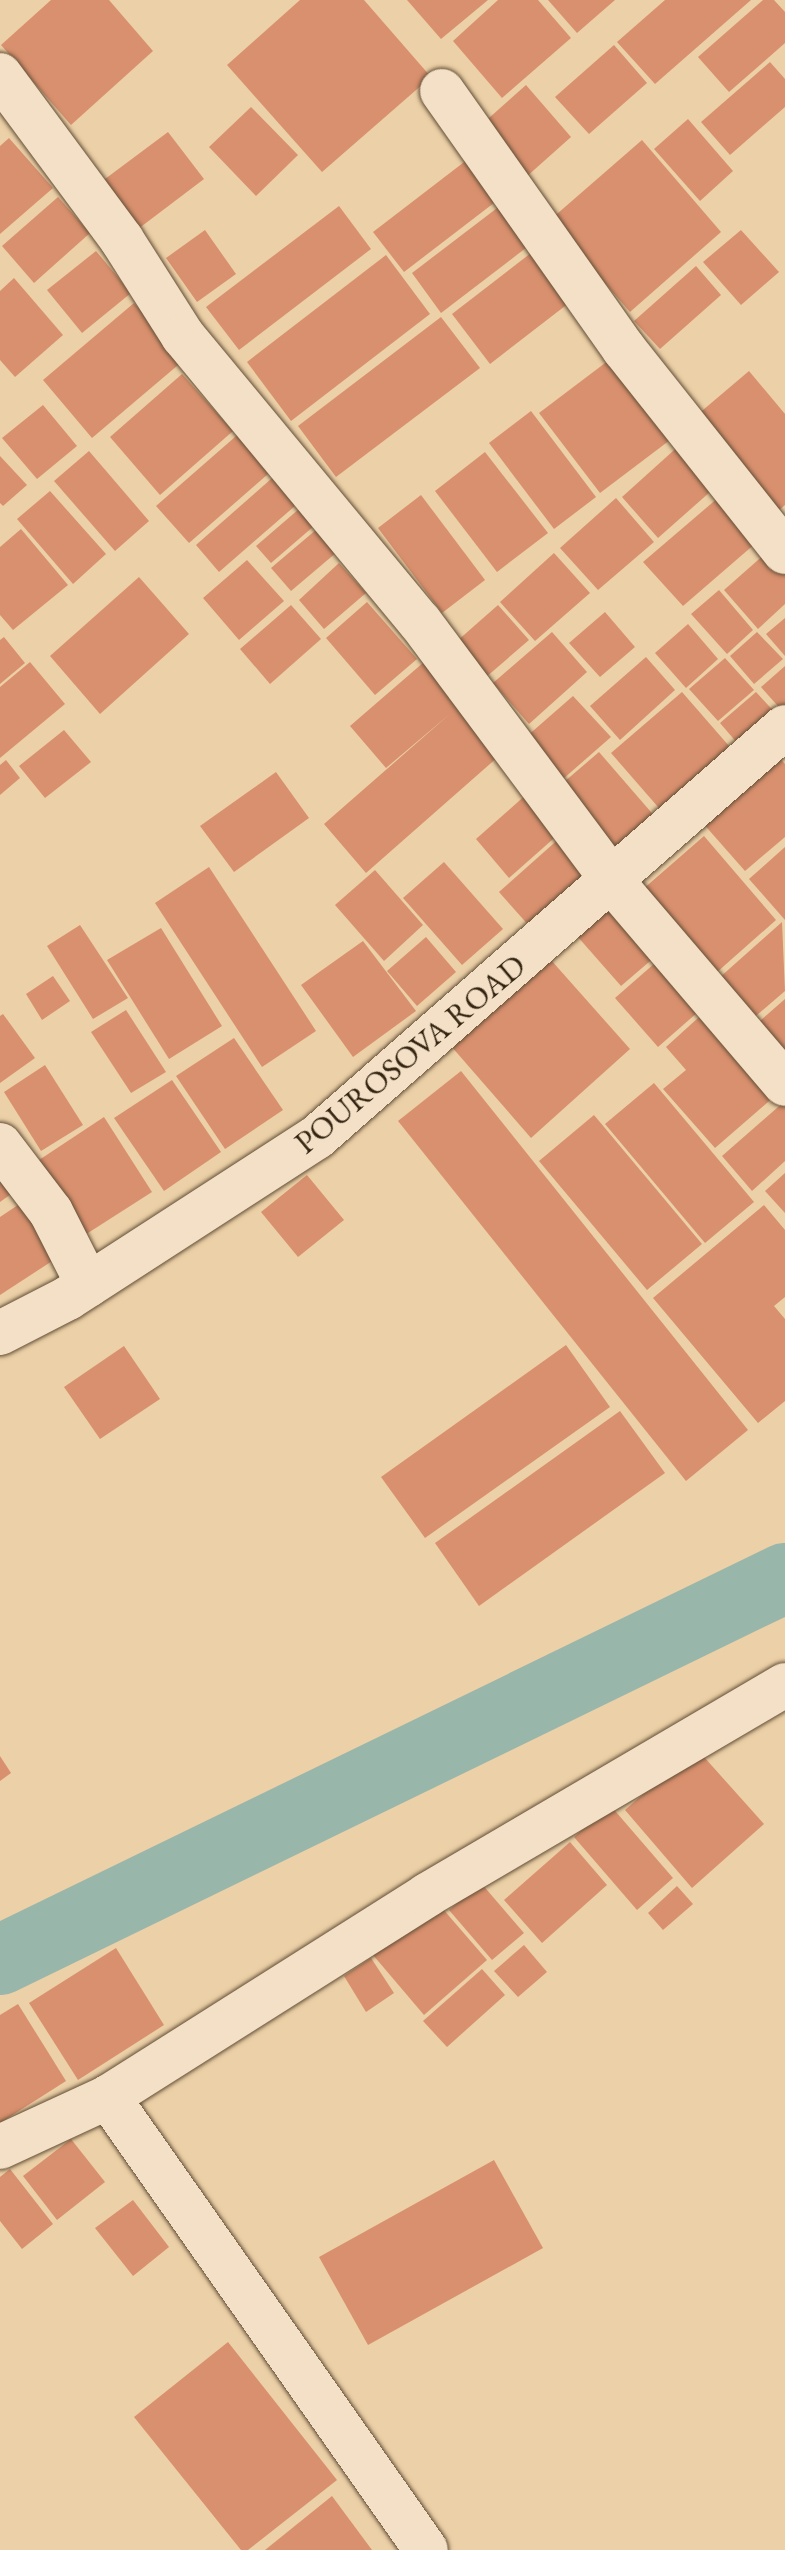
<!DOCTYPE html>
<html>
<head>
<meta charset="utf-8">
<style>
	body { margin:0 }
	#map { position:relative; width:785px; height:2550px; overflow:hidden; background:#ecd0a7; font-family:"EB Garamond",serif }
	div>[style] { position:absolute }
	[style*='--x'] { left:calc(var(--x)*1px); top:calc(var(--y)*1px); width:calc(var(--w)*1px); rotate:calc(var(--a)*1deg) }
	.canal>* { height:70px; margin:-35px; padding:0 35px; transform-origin:35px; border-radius:35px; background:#99b6aa }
	.building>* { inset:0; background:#d9906e }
	.roads { filter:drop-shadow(0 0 2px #614e36) drop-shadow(0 0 2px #614e36) }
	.street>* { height:44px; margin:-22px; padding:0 22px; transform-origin:22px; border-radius:22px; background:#f3e0c6 }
	.secondary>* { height:44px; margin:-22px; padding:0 22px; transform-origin:22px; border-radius:22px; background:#f3e0c6 }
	span { translate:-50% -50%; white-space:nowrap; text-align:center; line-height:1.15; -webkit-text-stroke:6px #f3e0c6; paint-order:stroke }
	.street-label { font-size:32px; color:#332310 }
</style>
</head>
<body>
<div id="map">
	<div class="canal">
		<i style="--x:0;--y:1960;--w:873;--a:-25.95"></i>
	</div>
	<div class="building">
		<i style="clip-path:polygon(51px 0,109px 0,153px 51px,71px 125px,1px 45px)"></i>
		<i style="clip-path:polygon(300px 0,364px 0,431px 77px,322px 172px,227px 65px)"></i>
		<i style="clip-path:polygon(407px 0,488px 0,441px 39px)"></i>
		<i style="clip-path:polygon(498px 0,538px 0,571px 38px,502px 98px,453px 41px)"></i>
		<i style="clip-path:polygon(548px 0,615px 0,577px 33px)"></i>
		<i style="clip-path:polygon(665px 0,751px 0,655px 84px,617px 42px)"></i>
		<i style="clip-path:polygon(763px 0,774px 0,785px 12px,785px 43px,729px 92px,698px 57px)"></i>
		<i style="clip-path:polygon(614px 45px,647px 83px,589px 134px,555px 97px)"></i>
		<i style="clip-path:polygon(770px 62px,785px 79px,785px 107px,730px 155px,701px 122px)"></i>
		<i style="clip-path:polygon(526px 85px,571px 137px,525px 178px,480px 126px)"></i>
		<i style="clip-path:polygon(251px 107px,298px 155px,256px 196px,209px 147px)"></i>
		<i style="clip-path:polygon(688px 119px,733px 171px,700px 201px,654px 149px)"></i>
		<i style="clip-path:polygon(168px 132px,204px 179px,138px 229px,101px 182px)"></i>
		<i style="clip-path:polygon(9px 138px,53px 188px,0 234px,0 146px)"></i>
		<i style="clip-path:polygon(642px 140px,721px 232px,630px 312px,550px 220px)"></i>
		<i style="clip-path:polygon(472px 156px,503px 196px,404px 272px,373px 232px)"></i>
		<i style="clip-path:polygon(58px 197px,90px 233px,34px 283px,2px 246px)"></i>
		<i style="clip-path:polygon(505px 202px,535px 241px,441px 313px,412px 273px)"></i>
		<i style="clip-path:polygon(339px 206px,371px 249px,239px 350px,206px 307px)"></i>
		<i style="clip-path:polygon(205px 230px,236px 274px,197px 302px,166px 258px)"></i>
		<i style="clip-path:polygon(741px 230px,779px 272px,741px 305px,703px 262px)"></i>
		<i style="clip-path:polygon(540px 246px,578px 296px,490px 364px,452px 314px)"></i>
		<i style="clip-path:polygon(96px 251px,131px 293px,82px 333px,47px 290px)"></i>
		<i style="clip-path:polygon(386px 255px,430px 314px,291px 421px,247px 362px)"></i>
		<i style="clip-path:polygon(696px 266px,721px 295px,660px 349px,634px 321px)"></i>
		<i style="clip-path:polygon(14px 278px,63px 335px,15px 377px,0 360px,0 291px)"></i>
		<i style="clip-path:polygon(134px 303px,184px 360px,92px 438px,43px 380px)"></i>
		<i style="clip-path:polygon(441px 317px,480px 368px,336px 477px,298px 426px)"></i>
		<i style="clip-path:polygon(617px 354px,678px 434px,600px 493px,539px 413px)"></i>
		<i style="clip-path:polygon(749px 371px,785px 414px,785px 505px,771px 517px,690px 421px)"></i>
		<i style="clip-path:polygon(182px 374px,233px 431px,160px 495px,110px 437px)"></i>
		<i style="clip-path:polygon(43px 405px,77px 446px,37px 479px,2px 438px)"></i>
		<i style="clip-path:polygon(531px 411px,596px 497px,554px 529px,489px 443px)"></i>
		<i style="clip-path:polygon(243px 430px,275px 468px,189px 543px,156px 506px)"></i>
		<i style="clip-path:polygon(683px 442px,719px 484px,658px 538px,622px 497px)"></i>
		<i style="clip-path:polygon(89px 451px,149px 521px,115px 551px,54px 481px)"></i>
		<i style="clip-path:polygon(485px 452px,548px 533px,497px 572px,435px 491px)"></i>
		<i style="clip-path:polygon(0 456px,27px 485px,3px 506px,0 503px)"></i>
		<i style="clip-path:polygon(279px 472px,303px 499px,219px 572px,196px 545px)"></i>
		<i style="clip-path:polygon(50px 491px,106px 554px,73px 584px,17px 519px)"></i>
		<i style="clip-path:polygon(726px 491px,764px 536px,683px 606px,643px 562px)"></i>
		<i style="clip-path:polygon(421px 495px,485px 580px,442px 613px,378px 528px)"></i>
		<i style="clip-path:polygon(616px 498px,654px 542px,598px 590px,560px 548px)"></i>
		<i style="clip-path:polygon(299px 509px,314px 526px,271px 563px,256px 546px)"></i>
		<i style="clip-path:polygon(21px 529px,68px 585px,13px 630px,0 615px,0 547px)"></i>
		<i style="clip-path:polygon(317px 529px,337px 552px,291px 591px,271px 568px)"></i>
		<i style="clip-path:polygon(554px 553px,590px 593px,535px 641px,500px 602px)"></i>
		<i style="clip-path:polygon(766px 553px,785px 574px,785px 604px,758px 629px,724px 590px)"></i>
		<i style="clip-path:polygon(247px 560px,284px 601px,239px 640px,203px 598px)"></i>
		<i style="clip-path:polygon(339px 563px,366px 593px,324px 629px,299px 600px)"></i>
		<i style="clip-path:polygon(139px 577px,189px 634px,100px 714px,50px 656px)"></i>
		<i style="clip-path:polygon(719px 590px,753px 630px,727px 654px,691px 614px)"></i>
		<i style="clip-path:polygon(367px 602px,417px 659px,375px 695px,326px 638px)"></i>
		<i style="clip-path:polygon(291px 605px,321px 639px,270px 684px,240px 649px)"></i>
		<i style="clip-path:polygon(498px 605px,529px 640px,478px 684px,448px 649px)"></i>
		<i style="clip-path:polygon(605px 612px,635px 647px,600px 677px,569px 643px)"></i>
		<i style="clip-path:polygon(785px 618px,785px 656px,766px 634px)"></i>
		<i style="clip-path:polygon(688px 624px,718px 659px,686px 688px,655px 653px)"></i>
		<i style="clip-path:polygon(552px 632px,587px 672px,529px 724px,493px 683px)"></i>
		<i style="clip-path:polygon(757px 632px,783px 659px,754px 684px,730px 656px)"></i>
		<i style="clip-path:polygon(4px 637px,25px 663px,0 684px,0 640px)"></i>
		<i style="clip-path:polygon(646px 657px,675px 690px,620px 740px,590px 706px)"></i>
		<i style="clip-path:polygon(725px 658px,754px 690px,718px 721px,689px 689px)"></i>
		<i style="clip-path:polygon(30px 662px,65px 704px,0 758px,0 687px)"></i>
		<i style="clip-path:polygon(424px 662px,499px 756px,366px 873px,324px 824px,451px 713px,386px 768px,350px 726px)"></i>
		<i style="clip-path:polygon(785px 666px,785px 714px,761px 687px)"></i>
		<i style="clip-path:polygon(682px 692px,736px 754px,665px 815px,611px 753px)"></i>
		<i style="clip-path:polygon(756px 692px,780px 718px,744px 751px,720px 723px)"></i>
		<i style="clip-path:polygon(573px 696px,611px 737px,555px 786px,518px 744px)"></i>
		<i style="clip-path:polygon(64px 730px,91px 762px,45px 798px,19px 766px)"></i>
		<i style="clip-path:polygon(599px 752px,657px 819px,615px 855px,557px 788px)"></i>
		<i style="clip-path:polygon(777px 755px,785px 764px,785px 837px,745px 871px,701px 821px)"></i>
		<i style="clip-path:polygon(6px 760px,20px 778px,0 795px,0 765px)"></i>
		<i style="clip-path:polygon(276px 772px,309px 818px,234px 872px,200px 826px)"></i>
		<i style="clip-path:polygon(528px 793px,561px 832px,509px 878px,476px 839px)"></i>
		<i style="clip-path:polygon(562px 836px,602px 882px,539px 937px,499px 892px)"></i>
		<i style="clip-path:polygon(704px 836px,776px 920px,707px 981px,634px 897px)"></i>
		<i style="clip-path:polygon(785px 847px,785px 920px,749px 879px)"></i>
		<i style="clip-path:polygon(444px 862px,503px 929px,462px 965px,403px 898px)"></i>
		<i style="clip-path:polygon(209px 867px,316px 1031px,262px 1067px,155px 903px)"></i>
		<i style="clip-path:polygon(375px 870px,423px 925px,384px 961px,335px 905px)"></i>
		<i style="clip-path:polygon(612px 892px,663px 950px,621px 986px,570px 928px)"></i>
		<i style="clip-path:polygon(782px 922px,785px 991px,744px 1026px,710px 986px)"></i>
		<i style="clip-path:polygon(80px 925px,128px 998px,93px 1019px,47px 946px)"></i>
		<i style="clip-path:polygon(161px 928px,222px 1026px,169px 1059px,107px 960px)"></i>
		<i style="clip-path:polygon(426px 937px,456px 972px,417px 1006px,387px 971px)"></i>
		<i style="clip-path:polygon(363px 941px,416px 1011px,353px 1057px,301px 985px)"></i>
		<i style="clip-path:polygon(543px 951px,630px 1049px,531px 1138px,444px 1038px)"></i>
		<i style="clip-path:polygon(663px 956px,706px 1005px,658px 1047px,615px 998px)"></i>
		<i style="clip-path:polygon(53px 976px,70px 1001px,42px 1020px,26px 994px)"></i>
		<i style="clip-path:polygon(785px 999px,785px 1080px,745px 1034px)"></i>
		<i style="clip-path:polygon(709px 1008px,782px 1090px,715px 1148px,663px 1089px,686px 1070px,666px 1047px)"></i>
		<i style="clip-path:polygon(126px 1010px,166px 1072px,131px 1093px,91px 1032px)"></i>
		<i style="clip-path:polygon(3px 1014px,35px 1058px,0 1083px,0 1016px)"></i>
		<i style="clip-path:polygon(234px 1038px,283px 1110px,225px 1149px,176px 1076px)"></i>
		<i style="clip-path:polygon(45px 1065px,83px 1125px,41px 1151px,4px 1092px)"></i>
		<i style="clip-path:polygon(461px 1071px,748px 1430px,686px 1481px,398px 1121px)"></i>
		<i style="clip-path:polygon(172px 1080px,221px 1152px,164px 1191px,114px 1118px)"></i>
		<i style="clip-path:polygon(654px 1083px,754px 1202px,705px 1243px,605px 1124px)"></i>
		<i style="clip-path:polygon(785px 1101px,785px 1161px,752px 1191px,722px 1156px)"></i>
		<i style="clip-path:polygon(594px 1115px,702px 1244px,647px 1290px,539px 1161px)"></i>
		<i style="clip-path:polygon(104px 1117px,152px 1192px,77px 1240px,30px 1166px)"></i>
		<i style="clip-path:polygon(0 1171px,14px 1192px,0 1202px)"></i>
		<i style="clip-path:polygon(785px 1173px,785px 1213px,765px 1191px)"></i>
		<i style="clip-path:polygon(307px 1175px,344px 1220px,298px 1257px,261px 1212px)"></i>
		<i style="clip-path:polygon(30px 1197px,66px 1252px,0 1295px,0 1217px)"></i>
		<i style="clip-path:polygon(764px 1205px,785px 1230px,785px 1297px,774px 1306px,785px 1319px,785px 1401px,758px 1423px,653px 1298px)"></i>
		<i style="clip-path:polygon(566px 1345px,610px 1407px,425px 1538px,381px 1477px)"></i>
		<i style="clip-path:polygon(124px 1346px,160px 1399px,100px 1439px,64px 1387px)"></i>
		<i style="clip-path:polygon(620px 1411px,665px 1473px,479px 1606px,435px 1543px)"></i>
		<i style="clip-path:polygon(696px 1748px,764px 1824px,692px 1888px,625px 1810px)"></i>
		<i style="clip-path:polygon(0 1756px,11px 1773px,0 1781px)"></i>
		<i style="clip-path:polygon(610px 1805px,673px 1878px,637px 1910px,574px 1837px)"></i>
		<i style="clip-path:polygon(570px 1842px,607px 1885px,542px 1943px,504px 1900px)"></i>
		<i style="clip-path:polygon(481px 1883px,524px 1933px,492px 1960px,449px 1910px)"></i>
		<i style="clip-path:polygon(677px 1886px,693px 1904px,663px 1930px,648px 1913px)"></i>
		<i style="clip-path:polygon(436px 1901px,487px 1960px,424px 2015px,373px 1955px)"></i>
		<i style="clip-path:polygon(524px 1945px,547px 1972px,518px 1997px,494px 1971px)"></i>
		<i style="clip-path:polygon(116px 1948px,164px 2025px,78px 2080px,29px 2003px)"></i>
		<i style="clip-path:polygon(371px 1958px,394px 1993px,366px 2012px,344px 1976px)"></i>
		<i style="clip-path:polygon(482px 1969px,505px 1995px,447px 2047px,423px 2021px)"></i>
		<i style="clip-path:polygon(18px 2004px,66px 2081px,0 2123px,0 2015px)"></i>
		<i style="clip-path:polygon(71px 2139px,105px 2182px,57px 2220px,23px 2176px)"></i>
		<i style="clip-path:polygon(494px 2160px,543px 2248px,368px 2345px,319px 2257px)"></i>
		<i style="clip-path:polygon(10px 2169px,53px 2224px,22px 2249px,0 2221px,0 2177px)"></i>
		<i style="clip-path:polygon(133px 2200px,169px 2247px,133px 2276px,95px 2228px)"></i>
		<i style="clip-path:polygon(228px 2342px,337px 2480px,248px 2550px,241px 2550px,134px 2417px)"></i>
		<i style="clip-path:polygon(332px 2496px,372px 2550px,265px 2550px)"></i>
	</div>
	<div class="roads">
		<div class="street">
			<i style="--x:0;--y:75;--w:205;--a:53.5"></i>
			<i style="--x:122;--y:240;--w:114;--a:57.6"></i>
			<i style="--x:183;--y:336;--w:371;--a:50.4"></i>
			<i style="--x:420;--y:622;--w:338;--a:53.3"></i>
			<i style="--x:622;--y:893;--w:251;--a:49.5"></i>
			<i style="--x:442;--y:91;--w:316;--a:54.8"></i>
			<i style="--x:624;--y:349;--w:259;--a:51.6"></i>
			<i style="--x:0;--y:1145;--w:84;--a:52.7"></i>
			<i style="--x:51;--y:1212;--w:82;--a:63.1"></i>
			<i style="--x:108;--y:2097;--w:553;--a:54.93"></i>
			<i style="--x:0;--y:2147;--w:119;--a:-24.8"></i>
			<i style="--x:108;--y:2097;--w:378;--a:-32.3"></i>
			<i style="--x:427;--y:1895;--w:415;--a:-30.4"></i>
		</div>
		<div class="secondary">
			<i style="--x:0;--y:1333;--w:76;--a:-27.2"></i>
			<i style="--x:68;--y:1298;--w:297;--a:-32.9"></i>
			<i style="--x:317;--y:1137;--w:622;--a:-41.22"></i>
		</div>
	</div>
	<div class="street-label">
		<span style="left:410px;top:1054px;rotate:-40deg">POUROSOVA ROAD</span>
	</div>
</div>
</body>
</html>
